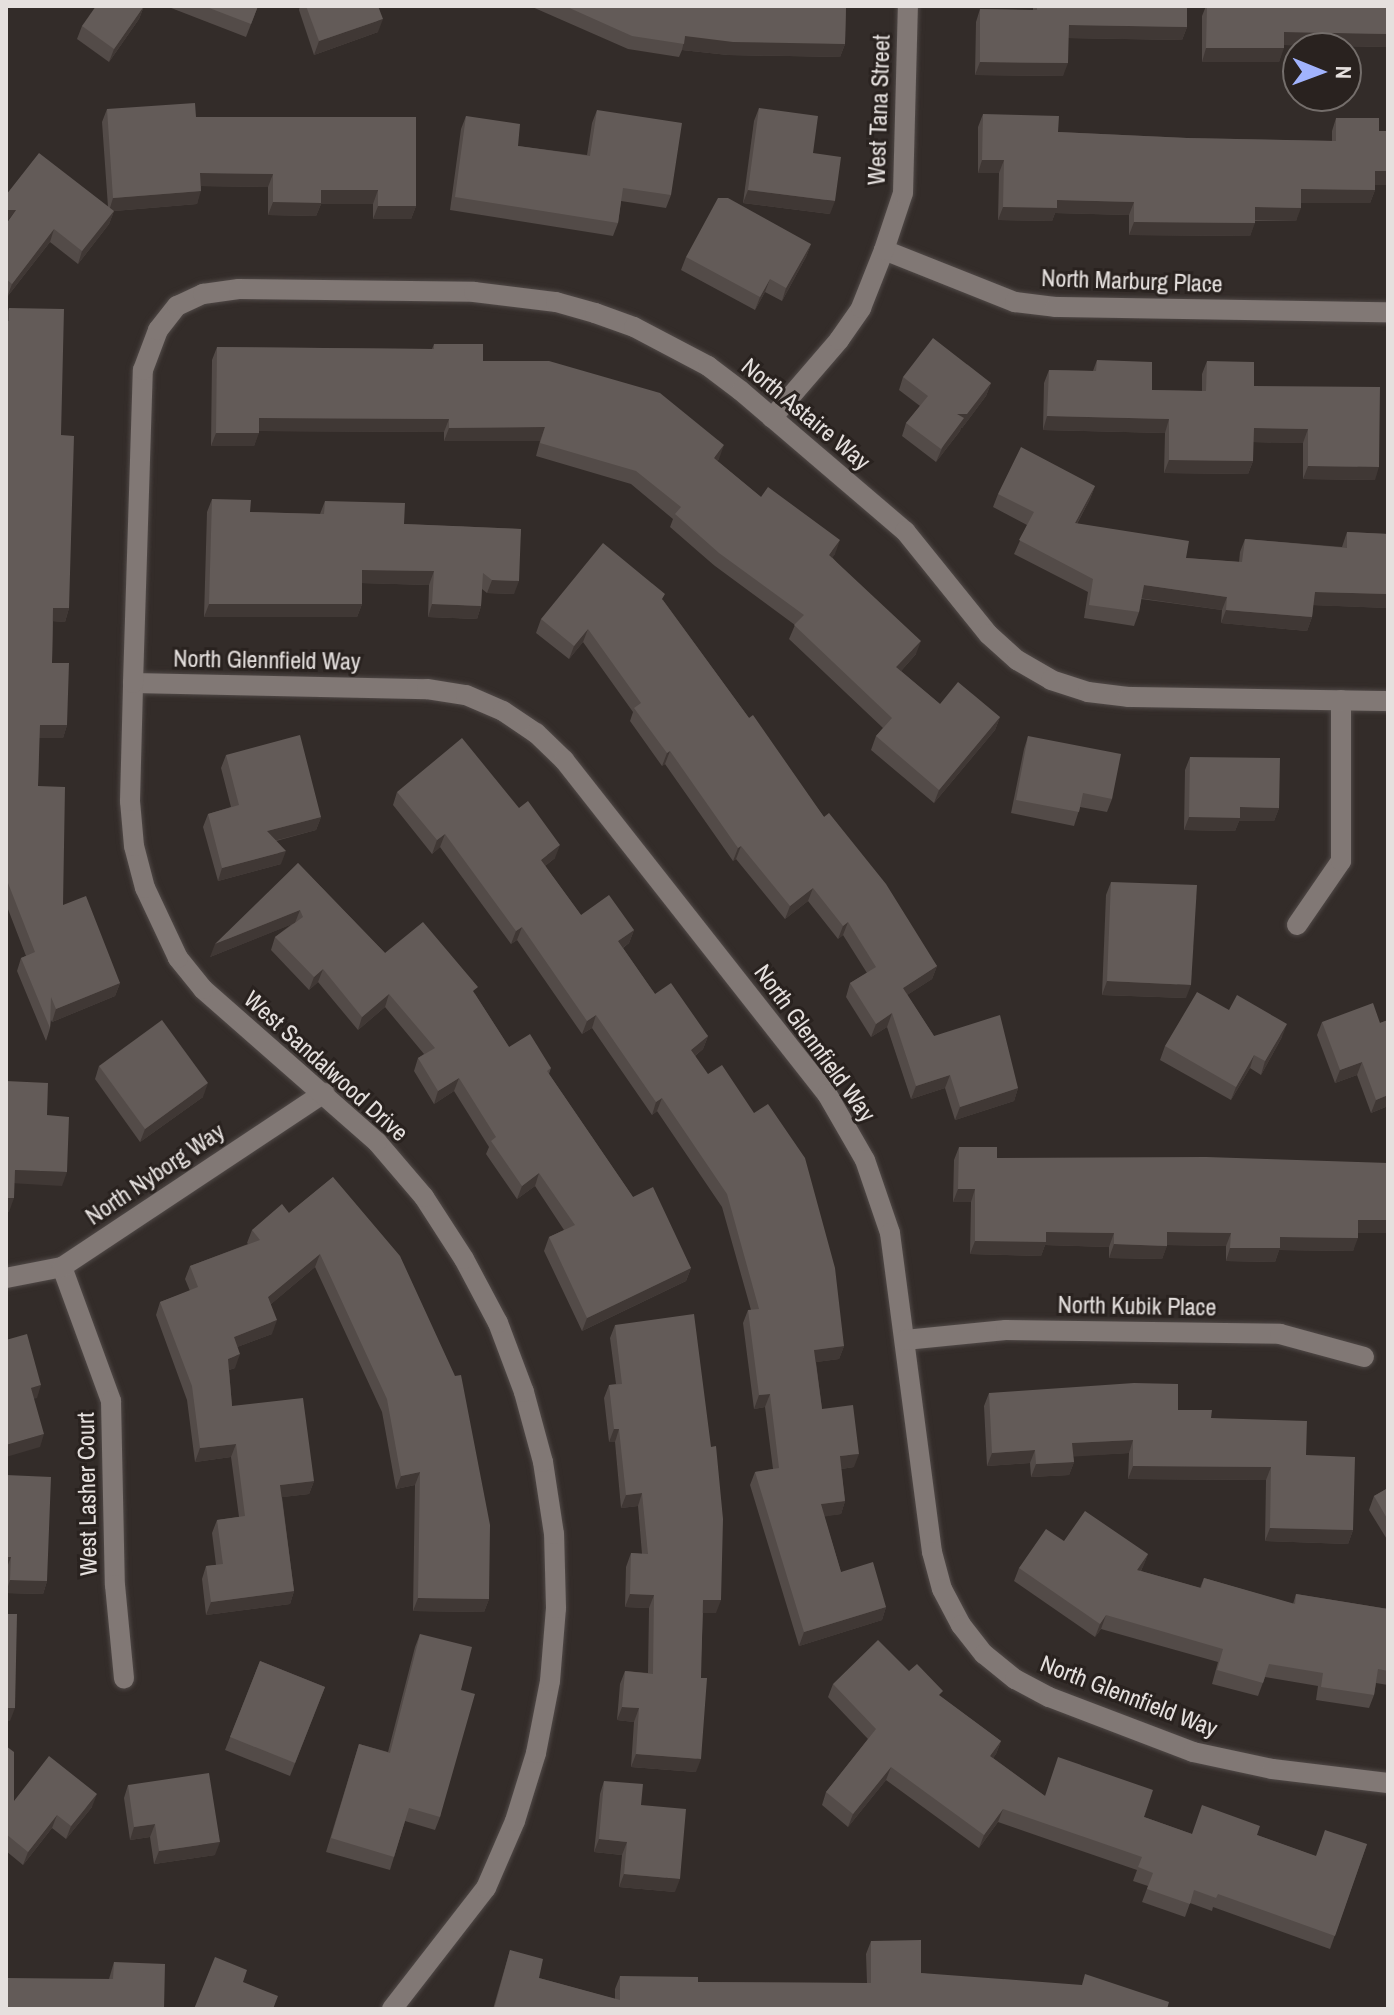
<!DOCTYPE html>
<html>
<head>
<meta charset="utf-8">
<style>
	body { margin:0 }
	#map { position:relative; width:1394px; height:2015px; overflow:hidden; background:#332c29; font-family:"Archivo Narrow",sans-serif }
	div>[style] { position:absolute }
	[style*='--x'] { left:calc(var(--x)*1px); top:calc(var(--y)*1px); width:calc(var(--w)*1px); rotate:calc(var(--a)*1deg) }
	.roads { filter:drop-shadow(0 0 2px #504947) drop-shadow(0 0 2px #504947) }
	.minor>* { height:20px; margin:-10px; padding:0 10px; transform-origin:10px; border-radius:10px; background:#817875 }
	.wall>* { inset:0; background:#534b48 }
	.shaded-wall>* { inset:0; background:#403835 }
	.building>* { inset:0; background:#635b58 }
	span { translate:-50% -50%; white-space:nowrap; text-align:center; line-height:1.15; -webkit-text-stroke:6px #29221f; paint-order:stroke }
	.street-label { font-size:24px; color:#e5e0de }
	.frame { position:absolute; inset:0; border:8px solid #e5e0de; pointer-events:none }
	.north { position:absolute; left:1282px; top:32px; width:80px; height:80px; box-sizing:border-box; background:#29221f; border:2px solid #746e6b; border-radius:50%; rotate:91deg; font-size:22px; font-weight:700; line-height:32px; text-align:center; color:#e5e0de }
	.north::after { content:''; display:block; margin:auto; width:28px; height:36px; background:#a1b3fd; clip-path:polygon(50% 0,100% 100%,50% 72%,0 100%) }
</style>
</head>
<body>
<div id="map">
	<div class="roads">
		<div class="minor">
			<i style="--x:884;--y:250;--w:141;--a:21.7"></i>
			<i style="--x:1015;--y:302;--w:40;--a:7.1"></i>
			<i style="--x:1055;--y:307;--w:333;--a:0.9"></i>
			<i style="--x:772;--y:418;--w:103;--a:-49.3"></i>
			<i style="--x:839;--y:340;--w:39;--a:-55"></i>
			<i style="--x:861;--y:308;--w:62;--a:-68.4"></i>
			<i style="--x:884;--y:250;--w:60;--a:-71.6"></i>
			<i style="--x:903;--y:193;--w:187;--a:-88.5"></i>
			<i style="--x:133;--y:683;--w:294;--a:1.2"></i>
			<i style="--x:427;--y:689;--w:39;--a:9"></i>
			<i style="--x:466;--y:695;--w:40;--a:23.4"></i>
			<i style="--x:503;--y:711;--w:40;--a:34"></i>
			<i style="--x:536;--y:733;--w:39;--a:44"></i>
			<i style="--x:564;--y:760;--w:425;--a:51.8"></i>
			<i style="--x:827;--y:1094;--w:76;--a:60.1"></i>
			<i style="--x:865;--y:1160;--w:77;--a:71.1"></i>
			<i style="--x:890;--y:1233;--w:322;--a:82.5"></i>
			<i style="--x:932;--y:1552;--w:38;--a:75"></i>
			<i style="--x:942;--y:1589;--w:41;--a:62.2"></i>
			<i style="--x:961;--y:1625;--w:37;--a:52"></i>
			<i style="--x:984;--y:1654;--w:40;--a:39"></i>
			<i style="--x:1015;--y:1679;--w:38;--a:28"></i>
			<i style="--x:1049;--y:1697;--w:154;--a:20.9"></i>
			<i style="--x:1193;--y:1752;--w:81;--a:12.1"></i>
			<i style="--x:1272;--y:1769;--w:117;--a:6.9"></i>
			<i style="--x:1297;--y:925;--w:78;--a:-55.5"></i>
			<i style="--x:1341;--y:861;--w:161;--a:-90"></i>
			<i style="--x:62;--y:1267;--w:143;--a:69.9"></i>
			<i style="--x:111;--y:1401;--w:184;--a:88.8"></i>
			<i style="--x:115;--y:1585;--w:94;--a:84.5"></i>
			<i style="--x:6;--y:1278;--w:57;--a:-11.1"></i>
			<i style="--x:62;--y:1267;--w:315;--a:-33.6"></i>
			<i style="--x:905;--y:1340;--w:101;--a:-5.7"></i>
			<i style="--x:1006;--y:1330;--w:274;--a:0.8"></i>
			<i style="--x:1280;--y:1334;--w:87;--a:15.3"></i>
			<i style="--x:392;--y:2009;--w:153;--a:-52.2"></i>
			<i style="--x:486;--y:1888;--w:73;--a:-66.6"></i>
			<i style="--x:515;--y:1821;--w:71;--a:-72.8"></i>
			<i style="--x:536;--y:1753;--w:73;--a:-79"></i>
			<i style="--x:550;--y:1681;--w:73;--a:-85.3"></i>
			<i style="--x:556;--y:1608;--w:74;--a:-91.5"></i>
			<i style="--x:554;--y:1534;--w:73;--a:-98.7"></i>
			<i style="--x:543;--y:1462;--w:73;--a:-105.2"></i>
			<i style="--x:524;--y:1392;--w:74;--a:-110.6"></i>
			<i style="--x:498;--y:1323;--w:72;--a:-118"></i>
			<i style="--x:464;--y:1259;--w:74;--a:-122.8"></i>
			<i style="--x:424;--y:1197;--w:72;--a:-130.5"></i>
			<i style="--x:377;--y:1142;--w:232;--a:-138.7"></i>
			<i style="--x:203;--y:989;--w:40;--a:-129"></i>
			<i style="--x:178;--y:958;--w:77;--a:-115.2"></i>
			<i style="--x:145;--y:888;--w:43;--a:-104.7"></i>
			<i style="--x:134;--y:846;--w:45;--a:-95.1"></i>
			<i style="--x:130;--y:801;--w:118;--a:-88.5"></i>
			<i style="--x:133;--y:683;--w:313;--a:-88.2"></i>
			<i style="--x:143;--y:370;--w:43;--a:-69.4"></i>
			<i style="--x:158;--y:330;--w:31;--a:-52"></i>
			<i style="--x:177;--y:306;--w:29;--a:-25"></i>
			<i style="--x:203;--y:294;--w:36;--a:-8"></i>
			<i style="--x:239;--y:289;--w:235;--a:0.7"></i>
			<i style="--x:474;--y:292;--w:83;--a:7"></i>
			<i style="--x:556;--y:302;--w:41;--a:15.8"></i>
			<i style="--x:595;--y:313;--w:41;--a:19.7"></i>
			<i style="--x:634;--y:327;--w:84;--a:27.8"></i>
			<i style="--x:708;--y:366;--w:41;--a:37.1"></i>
			<i style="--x:741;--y:391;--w:216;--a:40.5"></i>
			<i style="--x:905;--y:531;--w:132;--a:51.1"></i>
			<i style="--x:988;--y:634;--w:39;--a:42"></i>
			<i style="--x:1017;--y:660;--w:39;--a:30"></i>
			<i style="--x:1051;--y:680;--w:39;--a:18"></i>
			<i style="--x:1088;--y:692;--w:40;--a:7.1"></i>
			<i style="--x:1128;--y:697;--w:260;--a:0.9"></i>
		</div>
	</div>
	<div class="wall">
		<i style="clip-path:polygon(144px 6px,139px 19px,109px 62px,77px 39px,82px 26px)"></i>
		<i style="clip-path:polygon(166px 6px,258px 6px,246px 37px)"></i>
		<i style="clip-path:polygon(300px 6px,378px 6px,378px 32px,314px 55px,299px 10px)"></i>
		<i style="clip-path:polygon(530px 6px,846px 6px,845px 44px,840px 57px,728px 55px,682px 50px,679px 57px,628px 49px)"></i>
		<i style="clip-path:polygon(1033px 6px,1187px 6px,1187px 27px,1182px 40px,1068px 38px,1063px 76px,975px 75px,976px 22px,980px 9px,1033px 10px)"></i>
		<i style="clip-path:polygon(1206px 6px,1388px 6px,1388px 47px,1284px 45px,1279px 62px,1202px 62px,1202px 16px)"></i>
		<i style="clip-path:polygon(759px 108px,813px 153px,830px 214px,743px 203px,754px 121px)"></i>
		<i style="clip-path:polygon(107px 109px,196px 117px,416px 206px,411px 219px,373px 219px,373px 204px,321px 204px,316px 216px,268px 215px,268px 187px,201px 186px,197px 204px,114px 211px,109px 224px,78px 264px,50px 242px,7px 297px,6px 224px,108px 207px,102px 122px)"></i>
		<i style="clip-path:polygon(597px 110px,671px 195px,666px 208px,621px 201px,618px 223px,613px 236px,450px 210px,461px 129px,466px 116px,518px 146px,587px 155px,592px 123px)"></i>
		<i style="clip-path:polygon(983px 114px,1058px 132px,1187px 138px,1332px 141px,1332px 131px,1336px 118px,1379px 131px,1388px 131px,1388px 185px,1375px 185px,1375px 190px,1370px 203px,1301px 203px,1296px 221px,1255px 221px,1250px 236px,1129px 235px,1129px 215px,1055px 213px,1052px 221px,998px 220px,999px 173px,978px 173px,978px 127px)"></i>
		<i style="clip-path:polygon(811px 244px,806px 257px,782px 301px,765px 292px,755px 310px,681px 270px,686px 257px)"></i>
		<i style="clip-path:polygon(9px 308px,61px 435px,69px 608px,65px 622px,53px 621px,52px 663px,67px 725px,63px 738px,39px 738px,38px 786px,63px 905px,120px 983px,115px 996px,52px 1022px,51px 1020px,50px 1028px,46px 1041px,17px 971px,21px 958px,26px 956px,6px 904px,6px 316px)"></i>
		<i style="clip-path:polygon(434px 344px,483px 361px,719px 459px,717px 461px,761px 497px,835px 554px,832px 557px,916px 654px,901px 671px,940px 704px,1000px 717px,995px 730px,934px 803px,871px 750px,876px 736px,883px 728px,789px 639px,795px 625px,715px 566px,670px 527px,673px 519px,631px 484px,536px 456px,540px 441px,444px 441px,444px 432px,259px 431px,254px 446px,211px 446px,212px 360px,217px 347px,432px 349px)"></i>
		<i style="clip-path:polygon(1097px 360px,1152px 390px,1202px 391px,1202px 374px,1207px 361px,1254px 386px,1375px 480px,1303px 479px,1303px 443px,1253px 442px,1253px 461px,1248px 474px,1164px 473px,1165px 433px,1043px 430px,1044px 383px,1049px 370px,1093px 371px)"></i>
		<i style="clip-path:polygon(903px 377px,991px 383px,986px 396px,962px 428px,961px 427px,960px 431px,936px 462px,902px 436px,906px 423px,920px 406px,899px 390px)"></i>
		<i style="clip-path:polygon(1095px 486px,1090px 499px,1077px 524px,1186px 558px,1239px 562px,1240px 552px,1245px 539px,1342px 547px,1347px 532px,1388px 534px,1388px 608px,1313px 605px,1312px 617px,1307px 631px,1221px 623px,1222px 610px,1141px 599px,1139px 612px,1134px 626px,1084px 618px,1088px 592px,1014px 554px,1027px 525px,993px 507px,998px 494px)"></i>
		<i style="clip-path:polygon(212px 499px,250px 512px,320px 514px,325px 501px,404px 524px,521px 529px,514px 594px,487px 593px,482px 589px,481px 606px,477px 619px,428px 617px,429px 585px,362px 583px,362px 604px,357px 617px,204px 617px,207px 512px)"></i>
		<i style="clip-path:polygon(663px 600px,749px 718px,937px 966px,932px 979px,907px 995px,934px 1036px,1018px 1088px,1014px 1101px,955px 1120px,945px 1088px,911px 1099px,887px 1027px,871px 1037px,846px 997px,850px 983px,867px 973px,843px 935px,838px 939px,808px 901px,785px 919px,736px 859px,733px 861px,665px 764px,662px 766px,630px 721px,633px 712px,583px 642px,569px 659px,536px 633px,541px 619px)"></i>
		<i style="clip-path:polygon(1028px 736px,1112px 799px,1107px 812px,1080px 807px,1074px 826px,1011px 813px,1024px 749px)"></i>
		<i style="clip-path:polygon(226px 755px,321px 817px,316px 830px,276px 841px,281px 864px,218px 881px,203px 827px,208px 814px,231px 807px,221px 768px)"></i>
		<i style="clip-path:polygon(1190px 757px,1279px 808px,1274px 821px,1239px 821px,1235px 831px,1184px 830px,1185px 770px)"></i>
		<i style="clip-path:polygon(397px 792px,555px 858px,545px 866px,581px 915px,634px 930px,629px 943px,623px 948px,655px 994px,708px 1036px,703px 1049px,695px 1056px,844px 1346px,839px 1359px,816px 1362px,822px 1409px,854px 1467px,841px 1469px,845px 1501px,841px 1514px,824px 1516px,841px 1572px,886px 1607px,882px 1620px,799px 1646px,750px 1485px,755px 1472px,773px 1469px,765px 1407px,754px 1409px,743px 1323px,748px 1310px,751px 1310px,722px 1207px,657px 1111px,652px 1115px,592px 1028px,582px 1034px,517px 940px,511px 944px,440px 847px,432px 854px,393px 805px)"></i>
		<i style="clip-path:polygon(298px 863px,385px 953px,475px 994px,509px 1047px,551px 1068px,549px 1074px,633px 1197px,691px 1268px,686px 1281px,582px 1331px,544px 1251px,549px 1237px,564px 1230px,535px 1186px,517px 1199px,486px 1154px,489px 1147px,454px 1091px,434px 1104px,414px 1071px,418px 1058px,424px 1054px,385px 1007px,358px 1030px,318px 982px,309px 990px,271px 950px,275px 937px,292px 924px,210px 957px)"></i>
		<i style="clip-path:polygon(1111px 882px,1186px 998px,1102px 995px,1106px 895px)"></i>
		<i style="clip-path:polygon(1229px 1010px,1282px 1037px,1261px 1075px,1250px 1068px,1231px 1100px,1160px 1060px,1165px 1046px)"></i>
		<i style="clip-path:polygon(1388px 1020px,1388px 1106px,1371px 1113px,1357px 1075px,1335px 1083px,1317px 1035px,1322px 1022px,1380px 1023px)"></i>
		<i style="clip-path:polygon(99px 1066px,203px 1097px,140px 1142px,95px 1079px)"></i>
		<i style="clip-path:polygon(959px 1147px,997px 1158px,1388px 1233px,1358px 1233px,1353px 1251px,1279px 1250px,1275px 1262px,1226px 1261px,1226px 1246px,1167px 1245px,1162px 1259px,1109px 1258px,1109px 1247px,1045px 1245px,1041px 1256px,970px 1254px,971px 1202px,953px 1202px,954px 1160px)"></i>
		<i style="clip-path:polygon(333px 1177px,489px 1599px,484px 1612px,413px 1611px,415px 1485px,396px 1489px,382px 1412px,315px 1267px,271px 1304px,272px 1334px,237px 1347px,235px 1368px,229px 1370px,232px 1406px,314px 1481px,309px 1494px,282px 1497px,294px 1591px,290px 1604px,206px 1615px,202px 1579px,206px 1566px,216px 1565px,212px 1533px,217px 1520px,239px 1517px,231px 1457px,195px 1462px,187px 1400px,156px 1315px,160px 1302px,190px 1291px,185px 1279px,190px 1266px,248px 1244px,247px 1243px,252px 1230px,289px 1213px)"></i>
		<i style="clip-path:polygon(615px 1325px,716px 1613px,703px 1613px,696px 1772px,631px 1767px,634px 1722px,617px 1720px,620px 1684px,625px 1671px,648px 1673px,649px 1608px,625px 1607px,626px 1567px,631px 1553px,642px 1554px,638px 1506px,621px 1508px,615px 1442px,609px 1442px,604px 1398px,609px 1385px,616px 1384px,610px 1338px)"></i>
		<i style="clip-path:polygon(989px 1393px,1178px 1410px,1211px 1418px,1306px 1455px,1353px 1530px,1348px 1544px,1265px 1541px,1266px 1480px,1128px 1479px,1129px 1453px,1073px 1456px,1074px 1462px,1069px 1475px,1031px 1477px,1030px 1463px,987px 1466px,984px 1406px)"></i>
		<i style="clip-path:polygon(6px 1475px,47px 1581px,43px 1594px,6px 1593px)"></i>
		<i style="clip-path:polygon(1388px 1488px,1388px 1541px,1369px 1510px,1374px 1496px)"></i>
		<i style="clip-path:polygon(1064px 1541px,1148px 1554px,1141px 1571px,1200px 1588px,1204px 1578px,1293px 1604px,1296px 1594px,1388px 1609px,1388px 1685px,1376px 1683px,1374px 1695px,1369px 1708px,1316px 1700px,1318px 1686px,1265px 1677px,1258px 1696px,1212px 1684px,1218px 1662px,1101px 1629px,1095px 1637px,1014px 1581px,1019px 1568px)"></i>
		<i style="clip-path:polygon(420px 1634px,461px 1690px,440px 1817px,435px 1830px,405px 1821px,390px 1870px,326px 1852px,359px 1744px,388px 1752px,415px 1647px)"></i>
		<i style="clip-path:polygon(260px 1661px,325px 1687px,290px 1776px,225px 1750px)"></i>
		<i style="clip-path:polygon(833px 1684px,941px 1697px,1001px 1741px,996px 1754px,993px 1758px,1045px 1796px,1144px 1817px,1192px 1834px,1257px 1835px,1315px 1856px,1367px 1844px,1330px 1949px,1213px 1907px,1212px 1911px,1190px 1903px,1185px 1917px,1142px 1902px,1148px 1886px,1133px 1881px,1137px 1870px,998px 1822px,979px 1848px,886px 1780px,848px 1827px,822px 1805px,826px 1792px,868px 1739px,828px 1697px)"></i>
		<i style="clip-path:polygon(6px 1746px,14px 1801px,92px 1807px,66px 1839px,52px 1828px,23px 1865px,6px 1851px)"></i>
		<i style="clip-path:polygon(604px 1781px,675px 1892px,619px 1887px,622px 1855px,594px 1852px,600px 1794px)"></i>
		<i style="clip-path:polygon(128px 1785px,215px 1855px,154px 1864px,150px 1837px,130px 1840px,124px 1798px)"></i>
		<i style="clip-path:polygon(871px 1941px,921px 1973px,1167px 2009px,493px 2009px,510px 1950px,539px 1978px,615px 1999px,615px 1989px,620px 1976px,698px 1982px,867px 1983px,866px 1954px)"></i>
		<i style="clip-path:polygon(114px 1962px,164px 2009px,109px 1979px)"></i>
	</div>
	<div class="shaded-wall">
		<i style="clip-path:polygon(144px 6px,139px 19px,109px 62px,114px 49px)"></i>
		<i style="clip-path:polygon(383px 19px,378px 32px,314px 55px,319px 41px)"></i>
		<i style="clip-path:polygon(1069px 25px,1187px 27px,1182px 40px,1064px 38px)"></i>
		<i style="clip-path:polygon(1284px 32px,1388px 34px,1388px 47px,1279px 45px)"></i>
		<i style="clip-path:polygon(685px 36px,845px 44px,840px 57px,728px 55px,682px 50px)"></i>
		<i style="clip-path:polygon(1206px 48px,1284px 48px,1279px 62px,1202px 62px)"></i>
		<i style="clip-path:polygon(980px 62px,1068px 63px,1063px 76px,975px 75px)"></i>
		<i style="clip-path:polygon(982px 160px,1004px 160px,999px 173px,978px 173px)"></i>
		<i style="clip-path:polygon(1375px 171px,1388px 171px,1388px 185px,1370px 185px)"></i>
		<i style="clip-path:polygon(200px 173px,273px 174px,268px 187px,195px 186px)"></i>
		<i style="clip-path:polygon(1301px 189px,1375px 190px,1370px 203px,1296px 203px)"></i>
		<i style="clip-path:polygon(321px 190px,378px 190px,373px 204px,321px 204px,316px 216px,268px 215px,273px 202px)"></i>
		<i style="clip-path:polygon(748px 190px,835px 201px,830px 214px,743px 203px)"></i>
		<i style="clip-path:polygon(201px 191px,197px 204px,114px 211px,109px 224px,78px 264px,82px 251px,109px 211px,113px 198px)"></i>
		<i style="clip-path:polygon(1057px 200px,1134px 202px,1129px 215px,1055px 213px,1052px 221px,998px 220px,1003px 207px)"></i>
		<i style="clip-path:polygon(378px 206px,416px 206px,411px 219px,373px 219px)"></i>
		<i style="clip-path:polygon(1255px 207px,1301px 208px,1296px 221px,1251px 220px)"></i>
		<i style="clip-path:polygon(6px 210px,16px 210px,6px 223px)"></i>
		<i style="clip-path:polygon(1134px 222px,1255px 223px,1250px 236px,1129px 235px)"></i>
		<i style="clip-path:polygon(54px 229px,50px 242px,7px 297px,12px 284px)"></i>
		<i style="clip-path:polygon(811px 244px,806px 257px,782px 301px,786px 288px)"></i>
		<i style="clip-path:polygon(770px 279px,765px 292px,755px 310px,760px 297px)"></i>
		<i style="clip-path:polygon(991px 383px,986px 396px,962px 428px,961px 427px,960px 431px,936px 462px,957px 414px)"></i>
		<i style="clip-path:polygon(1047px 416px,1169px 419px,1165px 433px,1043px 430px)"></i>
		<i style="clip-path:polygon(259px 418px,449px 419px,444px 432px,254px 431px)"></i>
		<i style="clip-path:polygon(545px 427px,540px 441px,444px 441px,449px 428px)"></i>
		<i style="clip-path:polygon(1254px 428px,1308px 429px,1303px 443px,1249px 442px)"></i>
		<i style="clip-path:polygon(216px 433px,259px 433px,254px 446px,211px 446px)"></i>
		<i style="clip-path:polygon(724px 445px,719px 459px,709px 471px,714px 458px)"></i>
		<i style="clip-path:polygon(1169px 460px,1253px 461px,1248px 474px,1164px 473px)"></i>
		<i style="clip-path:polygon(1308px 466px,1379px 467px,1375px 480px,1303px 479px)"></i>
		<i style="clip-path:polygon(1095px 486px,1090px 499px,1070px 536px,1075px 523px)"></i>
		<i style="clip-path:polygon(840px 540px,835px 554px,825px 568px,829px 555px)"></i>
		<i style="clip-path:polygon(362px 570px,434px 571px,429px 585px,358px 583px)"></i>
		<i style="clip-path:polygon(492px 580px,519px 581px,514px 594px,487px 593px)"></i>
		<i style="clip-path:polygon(1144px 585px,1227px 597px,1222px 610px,1139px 598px)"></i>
		<i style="clip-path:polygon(1315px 592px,1388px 594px,1388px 608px,1310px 605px)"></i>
		<i style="clip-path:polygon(209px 604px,362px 604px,357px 617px,204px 617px)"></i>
		<i style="clip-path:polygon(432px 604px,481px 606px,477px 619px,428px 617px)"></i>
		<i style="clip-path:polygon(53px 608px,69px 608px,65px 622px,48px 621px)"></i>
		<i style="clip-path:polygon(1226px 610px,1312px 617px,1307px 631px,1221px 623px)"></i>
		<i style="clip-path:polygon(588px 629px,583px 642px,569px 659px,574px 646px)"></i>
		<i style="clip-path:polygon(921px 641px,916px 654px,892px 681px,896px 667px)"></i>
		<i style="clip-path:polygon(1000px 717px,995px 730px,934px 803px,939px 790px)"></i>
		<i style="clip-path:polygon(40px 725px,67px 725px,63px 738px,35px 738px)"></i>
		<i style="clip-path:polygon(670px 751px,665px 764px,662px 766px,667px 753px)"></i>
		<i style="clip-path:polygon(1240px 807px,1279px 808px,1274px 821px,1239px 821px,1235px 831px,1184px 830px,1189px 817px)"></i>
		<i style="clip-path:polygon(321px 817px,316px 830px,262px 844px,267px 831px)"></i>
		<i style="clip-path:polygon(445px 834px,440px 847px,432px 854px,437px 840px)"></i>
		<i style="clip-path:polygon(560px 845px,555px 858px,536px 873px,541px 860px)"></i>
		<i style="clip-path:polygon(741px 846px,736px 859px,733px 861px,738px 848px)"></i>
		<i style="clip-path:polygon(286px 851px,281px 864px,218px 881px,222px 868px)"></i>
		<i style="clip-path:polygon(813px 888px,808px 901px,785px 919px,790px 906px)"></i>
		<i style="clip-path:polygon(300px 910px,295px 923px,210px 957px,215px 944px)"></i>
		<i style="clip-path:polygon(848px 922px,843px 935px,838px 939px,843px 926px)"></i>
		<i style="clip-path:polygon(522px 927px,517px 940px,511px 944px,516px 931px)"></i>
		<i style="clip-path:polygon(634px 930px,629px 943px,613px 955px,618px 941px)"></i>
		<i style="clip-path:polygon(937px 966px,932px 979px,898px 1001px,903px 988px)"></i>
		<i style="clip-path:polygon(323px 969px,318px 982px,309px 990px,314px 977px)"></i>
		<i style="clip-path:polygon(1107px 981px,1191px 985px,1186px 998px,1102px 995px)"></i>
		<i style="clip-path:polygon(120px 983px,115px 996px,52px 1022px,56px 1009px)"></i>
		<i style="clip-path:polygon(389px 994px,385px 1007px,358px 1030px,362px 1017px)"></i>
		<i style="clip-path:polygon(892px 1013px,887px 1027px,871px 1037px,876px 1024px)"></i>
		<i style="clip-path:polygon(596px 1015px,592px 1028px,582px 1034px,587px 1021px)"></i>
		<i style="clip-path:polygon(1287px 1024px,1282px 1037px,1261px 1075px,1265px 1061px)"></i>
		<i style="clip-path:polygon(708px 1036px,703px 1049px,686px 1063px,691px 1050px)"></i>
		<i style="clip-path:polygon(1254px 1055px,1250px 1068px,1231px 1100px,1236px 1087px)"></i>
		<i style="clip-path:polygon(1362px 1062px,1357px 1075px,1335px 1083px,1340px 1070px)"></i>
		<i style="clip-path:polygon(950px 1075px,945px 1088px,911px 1099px,916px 1086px)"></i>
		<i style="clip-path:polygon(459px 1078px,454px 1091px,434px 1104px,438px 1091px)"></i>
		<i style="clip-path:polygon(208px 1083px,203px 1097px,140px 1142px,145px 1129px)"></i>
		<i style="clip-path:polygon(1018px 1088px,1014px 1101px,955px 1120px,960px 1107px)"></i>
		<i style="clip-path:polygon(1388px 1095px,1388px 1106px,1371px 1113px,1376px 1100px)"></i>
		<i style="clip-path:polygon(662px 1098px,657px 1111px,652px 1115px,656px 1102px)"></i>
		<i style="clip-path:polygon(15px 1170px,67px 1172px,62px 1186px,10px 1183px)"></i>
		<i style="clip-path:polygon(539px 1173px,535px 1186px,517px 1199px,522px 1186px)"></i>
		<i style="clip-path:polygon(958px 1189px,975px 1189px,971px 1202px,953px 1202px)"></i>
		<i style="clip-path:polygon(6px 1198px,14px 1198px,9px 1212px,6px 1212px)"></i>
		<i style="clip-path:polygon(1358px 1220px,1388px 1220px,1388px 1233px,1354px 1233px)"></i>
		<i style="clip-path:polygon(1046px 1232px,1114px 1233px,1109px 1247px,1045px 1245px,1041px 1256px,970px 1254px,975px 1241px)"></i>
		<i style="clip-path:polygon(1167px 1232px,1231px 1233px,1226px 1246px,1162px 1245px)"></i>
		<i style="clip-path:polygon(1280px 1237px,1358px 1238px,1353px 1251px,1279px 1250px,1275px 1262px,1226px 1261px,1230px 1248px)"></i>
		<i style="clip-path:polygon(1114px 1244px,1167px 1246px,1162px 1259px,1109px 1258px)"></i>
		<i style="clip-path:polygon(320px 1254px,315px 1267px,264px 1310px,268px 1297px)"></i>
		<i style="clip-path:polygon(691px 1268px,686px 1281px,582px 1331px,587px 1318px)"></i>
		<i style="clip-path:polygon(277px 1320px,272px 1334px,229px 1350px,234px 1337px)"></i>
		<i style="clip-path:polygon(844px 1346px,839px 1359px,809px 1363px,814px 1350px)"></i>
		<i style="clip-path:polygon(240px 1354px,235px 1368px,223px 1372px,228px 1359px)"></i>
		<i style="clip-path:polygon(41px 1385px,37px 1398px,27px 1401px,31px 1388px)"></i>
		<i style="clip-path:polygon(770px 1394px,765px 1407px,754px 1409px,759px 1395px)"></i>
		<i style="clip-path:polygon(614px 1429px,619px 1429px,615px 1442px,609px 1442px)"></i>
		<i style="clip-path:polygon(44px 1434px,40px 1447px,6px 1457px,6px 1445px)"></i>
		<i style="clip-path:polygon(1133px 1440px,1129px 1453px,1068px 1457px,1072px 1443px)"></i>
		<i style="clip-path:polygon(236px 1444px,231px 1457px,195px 1462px,200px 1448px)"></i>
		<i style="clip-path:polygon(1035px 1450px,1030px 1463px,987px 1466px,992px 1453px)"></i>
		<i style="clip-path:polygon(859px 1454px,854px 1467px,835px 1470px,840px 1456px)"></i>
		<i style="clip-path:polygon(1074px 1462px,1069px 1475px,1031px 1477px,1036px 1464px)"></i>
		<i style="clip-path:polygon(1133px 1466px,1271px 1467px,1266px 1480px,1128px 1479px)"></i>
		<i style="clip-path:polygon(420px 1472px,415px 1485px,396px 1489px,401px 1476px)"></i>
		<i style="clip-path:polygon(314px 1481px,309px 1494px,275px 1498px,280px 1485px)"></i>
		<i style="clip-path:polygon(642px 1493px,638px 1506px,621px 1508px,626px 1495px)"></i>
		<i style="clip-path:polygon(845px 1501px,841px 1514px,816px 1518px,821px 1504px)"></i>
		<i style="clip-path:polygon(1270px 1528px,1353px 1530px,1348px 1544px,1265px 1541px)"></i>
		<i style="clip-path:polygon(1148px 1554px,1143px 1567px,1132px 1583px,1137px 1570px)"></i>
		<i style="clip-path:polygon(6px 1557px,11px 1557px,6px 1570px)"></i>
		<i style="clip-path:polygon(10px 1580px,47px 1581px,43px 1594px,6px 1593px)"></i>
		<i style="clip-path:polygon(294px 1591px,290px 1604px,206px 1615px,211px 1602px)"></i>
		<i style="clip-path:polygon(630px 1594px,654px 1595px,649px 1608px,625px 1607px)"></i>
		<i style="clip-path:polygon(418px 1598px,489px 1599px,484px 1612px,413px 1611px)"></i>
		<i style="clip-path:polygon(703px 1600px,721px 1600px,716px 1613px,699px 1613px)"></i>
		<i style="clip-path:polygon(886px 1607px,882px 1620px,799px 1646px,804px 1632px)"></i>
		<i style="clip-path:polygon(1106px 1615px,1101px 1629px,1095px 1637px,1100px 1624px)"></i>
		<i style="clip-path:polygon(622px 1707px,639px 1708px,634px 1722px,617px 1720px)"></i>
		<i style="clip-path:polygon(6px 1708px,15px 1708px,10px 1721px,6px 1721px)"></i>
		<i style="clip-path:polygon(1001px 1741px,996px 1754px,985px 1769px,990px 1756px)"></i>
		<i style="clip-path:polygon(636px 1754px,701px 1759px,696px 1772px,631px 1767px)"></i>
		<i style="clip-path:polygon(891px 1767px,886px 1780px,848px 1827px,853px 1814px)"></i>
		<i style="clip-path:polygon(97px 1794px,92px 1807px,66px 1839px,71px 1826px)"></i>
		<i style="clip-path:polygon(1003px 1809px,998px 1822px,979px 1848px,984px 1835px)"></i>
		<i style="clip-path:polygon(57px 1815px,52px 1828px,23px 1865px,28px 1852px)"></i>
		<i style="clip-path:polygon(155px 1824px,150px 1837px,130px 1840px,134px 1827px)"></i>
		<i style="clip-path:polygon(599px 1839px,627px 1842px,622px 1855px,594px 1852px)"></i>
		<i style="clip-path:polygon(220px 1842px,215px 1855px,154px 1864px,159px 1851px)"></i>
		<i style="clip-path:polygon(624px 1874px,680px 1879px,675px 1892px,619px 1887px)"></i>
	</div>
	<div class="building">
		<i style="clip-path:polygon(96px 6px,144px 6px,114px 49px,82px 26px)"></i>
		<i style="clip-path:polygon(204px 6px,258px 6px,251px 24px)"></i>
		<i style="clip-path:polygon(306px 6px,378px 6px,383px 19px,319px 41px)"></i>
		<i style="clip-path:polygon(565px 6px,846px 6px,845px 44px,733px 42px,685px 36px,684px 44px,632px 36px)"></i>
		<i style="clip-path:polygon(1037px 6px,1187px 6px,1187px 27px,1069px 25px,1068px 63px,980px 62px,980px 9px,1037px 10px)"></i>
		<i style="clip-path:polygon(1207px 6px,1388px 6px,1388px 34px,1284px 32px,1284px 48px,1206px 48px)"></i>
		<i style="clip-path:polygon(195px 103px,196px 117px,416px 117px,416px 206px,378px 206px,378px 190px,321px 190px,321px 203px,273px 202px,273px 174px,200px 173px,201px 191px,113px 198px,107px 109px)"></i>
		<i style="clip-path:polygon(759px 108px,818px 116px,813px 153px,841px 157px,835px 201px,748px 190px)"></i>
		<i style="clip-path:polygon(597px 110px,682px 123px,671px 195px,623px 188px,618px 223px,455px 197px,466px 116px,520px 124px,518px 146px,590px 156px)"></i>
		<i style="clip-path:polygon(983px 114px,1059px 116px,1058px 132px,1187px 138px,1336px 141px,1336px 118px,1379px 118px,1379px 131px,1388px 131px,1388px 171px,1375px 171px,1375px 190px,1301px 189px,1301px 208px,1255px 207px,1255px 223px,1134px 222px,1134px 202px,1057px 200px,1057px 208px,1003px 207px,1004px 160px,982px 160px)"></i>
		<i style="clip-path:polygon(39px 153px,114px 211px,82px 251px,54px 229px,12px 284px,6px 279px,6px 224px,16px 210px,6px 210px,6px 195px)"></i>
		<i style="clip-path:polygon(718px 198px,728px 198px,811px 244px,786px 288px,770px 279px,760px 297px,686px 257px)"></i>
		<i style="clip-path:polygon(9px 308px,64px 309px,61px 435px,74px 436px,69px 608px,53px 608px,52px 663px,69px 663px,67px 725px,40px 725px,38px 786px,65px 787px,63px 905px,86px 896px,120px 983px,56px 1009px,51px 997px,50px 1028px,21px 958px,35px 952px,8px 883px,6px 883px,6px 321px,9px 321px)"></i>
		<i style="clip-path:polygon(933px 338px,991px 383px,967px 414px,957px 414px,964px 418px,941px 449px,906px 423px,928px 396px,903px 377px)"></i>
		<i style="clip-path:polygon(434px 344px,483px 344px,483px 361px,549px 361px,660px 393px,724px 445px,714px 458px,761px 497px,768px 487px,840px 540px,829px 555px,921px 641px,896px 667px,940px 704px,958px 682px,1000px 717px,939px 790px,876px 736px,892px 718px,794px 625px,804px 615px,719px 553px,675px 514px,681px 507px,636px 471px,540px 443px,545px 427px,449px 428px,449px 419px,259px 418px,259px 433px,216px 433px,217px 347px,434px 349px)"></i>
		<i style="clip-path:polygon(1097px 360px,1152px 362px,1152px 390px,1206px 391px,1207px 361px,1254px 362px,1254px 386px,1380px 387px,1379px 467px,1308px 466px,1308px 429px,1254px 428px,1253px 461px,1169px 460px,1169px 419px,1047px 416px,1049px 370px,1096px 371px)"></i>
		<i style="clip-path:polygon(1021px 447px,1095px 486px,1075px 523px,1189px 541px,1186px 558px,1242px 562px,1245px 539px,1347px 548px,1347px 532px,1388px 534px,1388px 594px,1315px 592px,1312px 617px,1226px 610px,1227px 597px,1144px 585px,1139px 612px,1089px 605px,1093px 579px,1019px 540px,1034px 512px,998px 494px)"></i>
		<i style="clip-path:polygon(212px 499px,251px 500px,250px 512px,324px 514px,325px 501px,405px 503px,404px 524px,521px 529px,519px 581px,492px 580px,483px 573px,481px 606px,432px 604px,434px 571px,362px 570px,362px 604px,209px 604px)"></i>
		<i style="clip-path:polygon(603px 543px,665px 594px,662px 599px,749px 718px,753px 715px,824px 817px,829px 813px,886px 884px,937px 966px,903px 988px,934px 1036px,1000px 1015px,1018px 1088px,960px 1107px,950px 1075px,916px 1086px,892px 1013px,876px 1024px,850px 983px,876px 967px,848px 922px,843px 926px,813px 888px,790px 906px,741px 846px,738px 848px,670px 751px,667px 753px,634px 708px,641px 703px,588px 629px,574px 646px,541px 619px)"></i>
		<i style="clip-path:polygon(300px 735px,321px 817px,267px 831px,286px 851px,222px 868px,208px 814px,239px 805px,226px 755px)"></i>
		<i style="clip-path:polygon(1028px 736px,1121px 754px,1112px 799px,1083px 793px,1079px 812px,1016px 800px)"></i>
		<i style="clip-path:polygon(462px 738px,519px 808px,528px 801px,560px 845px,541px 860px,581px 915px,609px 895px,634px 930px,618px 941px,655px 994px,671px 983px,708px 1036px,691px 1050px,708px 1074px,722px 1065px,754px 1113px,768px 1104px,805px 1158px,835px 1268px,844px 1346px,814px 1350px,822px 1409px,853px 1405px,859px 1454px,840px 1456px,845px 1501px,821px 1504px,841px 1572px,873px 1562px,886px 1607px,804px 1632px,755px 1472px,779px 1468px,770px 1394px,759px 1395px,748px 1310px,759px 1309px,727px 1194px,662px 1098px,656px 1102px,596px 1015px,587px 1021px,522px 927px,516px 931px,445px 834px,437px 840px,397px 792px)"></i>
		<i style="clip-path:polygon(1190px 757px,1280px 758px,1279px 808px,1240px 807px,1240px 818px,1189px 817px)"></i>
		<i style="clip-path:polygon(298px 863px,385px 953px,423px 922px,478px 987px,473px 991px,509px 1047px,530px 1034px,551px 1068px,547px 1071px,633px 1197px,653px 1187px,691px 1268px,587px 1318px,549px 1237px,575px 1225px,539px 1173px,522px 1186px,491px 1141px,496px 1137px,459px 1078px,438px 1091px,418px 1058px,435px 1048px,389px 994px,362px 1017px,323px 969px,314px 977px,275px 937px,303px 917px,300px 910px,215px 944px)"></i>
		<i style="clip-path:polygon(1111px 882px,1197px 885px,1191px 985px,1107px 981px)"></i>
		<i style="clip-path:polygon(1197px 992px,1229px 1010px,1237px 995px,1287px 1024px,1265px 1061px,1254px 1055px,1236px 1087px,1165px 1046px)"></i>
		<i style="clip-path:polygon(1373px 1003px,1380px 1023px,1388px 1020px,1388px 1095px,1376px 1100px,1362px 1062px,1340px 1070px,1322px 1022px)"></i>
		<i style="clip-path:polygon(162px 1020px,208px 1083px,145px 1129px,99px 1066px)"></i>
		<i style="clip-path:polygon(6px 1081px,48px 1083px,47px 1115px,69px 1117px,67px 1172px,15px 1170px,14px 1198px,6px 1198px)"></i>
		<i style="clip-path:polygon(959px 1147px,997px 1147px,997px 1158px,1206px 1157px,1388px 1163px,1388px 1220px,1358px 1220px,1358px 1238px,1280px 1237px,1280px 1248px,1230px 1248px,1231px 1233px,1167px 1232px,1167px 1246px,1114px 1244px,1114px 1233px,1046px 1232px,1046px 1242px,975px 1241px,975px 1189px,958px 1189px)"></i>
		<i style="clip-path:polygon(333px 1177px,400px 1256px,455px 1376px,461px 1375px,490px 1525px,489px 1599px,418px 1598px,420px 1472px,401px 1476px,387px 1399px,320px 1254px,268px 1297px,277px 1320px,234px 1337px,240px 1354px,228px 1359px,232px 1406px,303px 1398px,314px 1481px,280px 1485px,294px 1591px,211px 1602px,206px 1566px,223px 1564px,217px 1520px,245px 1516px,236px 1444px,200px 1448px,192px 1386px,160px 1302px,198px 1287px,190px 1266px,260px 1240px,252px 1230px,282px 1204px,289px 1213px)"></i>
		<i style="clip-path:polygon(694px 1314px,711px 1447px,716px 1446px,723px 1519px,721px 1600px,703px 1600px,701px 1678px,707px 1678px,701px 1759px,636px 1754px,639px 1708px,622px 1707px,625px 1671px,653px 1674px,654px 1595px,630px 1594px,631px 1553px,648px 1554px,642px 1493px,626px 1495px,619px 1429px,614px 1429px,609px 1385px,622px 1384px,615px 1325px)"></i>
		<i style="clip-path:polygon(27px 1334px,41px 1385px,31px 1388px,44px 1434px,6px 1445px,6px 1340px)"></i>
		<i style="clip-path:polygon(1134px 1383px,1178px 1384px,1178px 1410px,1212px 1410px,1211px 1418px,1307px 1421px,1306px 1455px,1355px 1457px,1353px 1530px,1270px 1528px,1271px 1467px,1133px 1466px,1133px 1440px,1072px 1443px,1074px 1462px,1036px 1464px,1035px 1450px,992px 1453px,989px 1393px)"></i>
		<i style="clip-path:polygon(6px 1475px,51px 1477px,47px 1581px,10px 1580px,11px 1557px,6px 1557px)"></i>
		<i style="clip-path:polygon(1388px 1488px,1388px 1520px,1374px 1496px)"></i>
		<i style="clip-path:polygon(1085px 1511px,1148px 1554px,1137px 1570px,1201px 1588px,1204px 1578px,1295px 1604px,1296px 1594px,1388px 1609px,1388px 1671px,1378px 1669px,1374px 1695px,1321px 1687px,1323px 1673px,1269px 1664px,1263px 1683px,1217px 1670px,1223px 1649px,1106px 1615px,1100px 1624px,1019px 1568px,1046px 1529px,1064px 1541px)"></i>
		<i style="clip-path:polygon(6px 1614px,17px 1614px,15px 1708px,6px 1708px)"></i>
		<i style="clip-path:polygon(420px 1634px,472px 1647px,461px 1690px,475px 1694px,440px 1817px,409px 1808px,394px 1857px,331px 1838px,359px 1744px,390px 1753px)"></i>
		<i style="clip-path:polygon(878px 1640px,909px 1671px,917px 1664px,943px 1691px,939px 1695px,1001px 1741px,990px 1756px,1045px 1796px,1058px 1757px,1153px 1790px,1144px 1817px,1192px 1834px,1202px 1805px,1260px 1826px,1257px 1835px,1316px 1856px,1325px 1830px,1367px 1844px,1335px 1936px,1218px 1894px,1216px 1898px,1194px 1890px,1190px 1904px,1147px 1889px,1153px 1873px,1138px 1867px,1142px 1857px,1003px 1809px,984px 1835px,891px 1767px,853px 1814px,826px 1792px,876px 1729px,833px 1684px)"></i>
		<i style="clip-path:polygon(260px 1661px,325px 1687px,295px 1763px,230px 1737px)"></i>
		<i style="clip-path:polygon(6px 1746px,14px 1752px,14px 1801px,49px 1756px,97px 1794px,71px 1826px,57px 1815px,28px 1852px,6px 1834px)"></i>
		<i style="clip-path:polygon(209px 1773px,220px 1842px,159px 1851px,155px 1824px,134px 1827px,128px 1785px)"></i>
		<i style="clip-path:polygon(604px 1781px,643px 1784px,641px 1805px,686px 1809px,680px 1879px,624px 1874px,627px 1842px,599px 1839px)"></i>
		<i style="clip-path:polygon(921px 1940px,921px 1973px,1082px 1985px,1085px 1974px,1169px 2002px,1167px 2009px,494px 2009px,510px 1950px,543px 1959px,539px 1978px,620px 2000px,620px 1976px,698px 1977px,698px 1982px,871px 1983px,871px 1941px)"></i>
		<i style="clip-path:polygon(215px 1957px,247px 1970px,243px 1982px,278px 1996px,273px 2009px,194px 2009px)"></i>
		<i style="clip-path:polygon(114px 1962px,165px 1964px,164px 2009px,6px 2009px,6px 1978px,113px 1979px)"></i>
	</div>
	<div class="street-label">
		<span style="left:879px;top:110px;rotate:-88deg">West Tana Street</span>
		<span style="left:1132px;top:281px;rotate:2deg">North Marburg Place</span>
		<span style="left:806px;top:414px;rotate:40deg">North Astaire Way</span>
		<span style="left:267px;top:660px;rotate:1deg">North Glennfield Way</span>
		<span style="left:815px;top:1043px;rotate:54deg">North Glennfield Way</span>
		<span style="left:326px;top:1066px;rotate:42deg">West Sandalwood Drive</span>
		<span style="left:155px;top:1174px;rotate:-34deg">North Nyborg Way</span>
		<span style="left:1137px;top:1306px;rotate:1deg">North Kubik Place</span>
		<span style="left:87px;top:1494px;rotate:-91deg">West Lasher Court</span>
		<span style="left:1129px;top:1696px;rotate:21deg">North Glennfield Way</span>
	</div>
	<div class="frame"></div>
	<div class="north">N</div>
</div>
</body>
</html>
